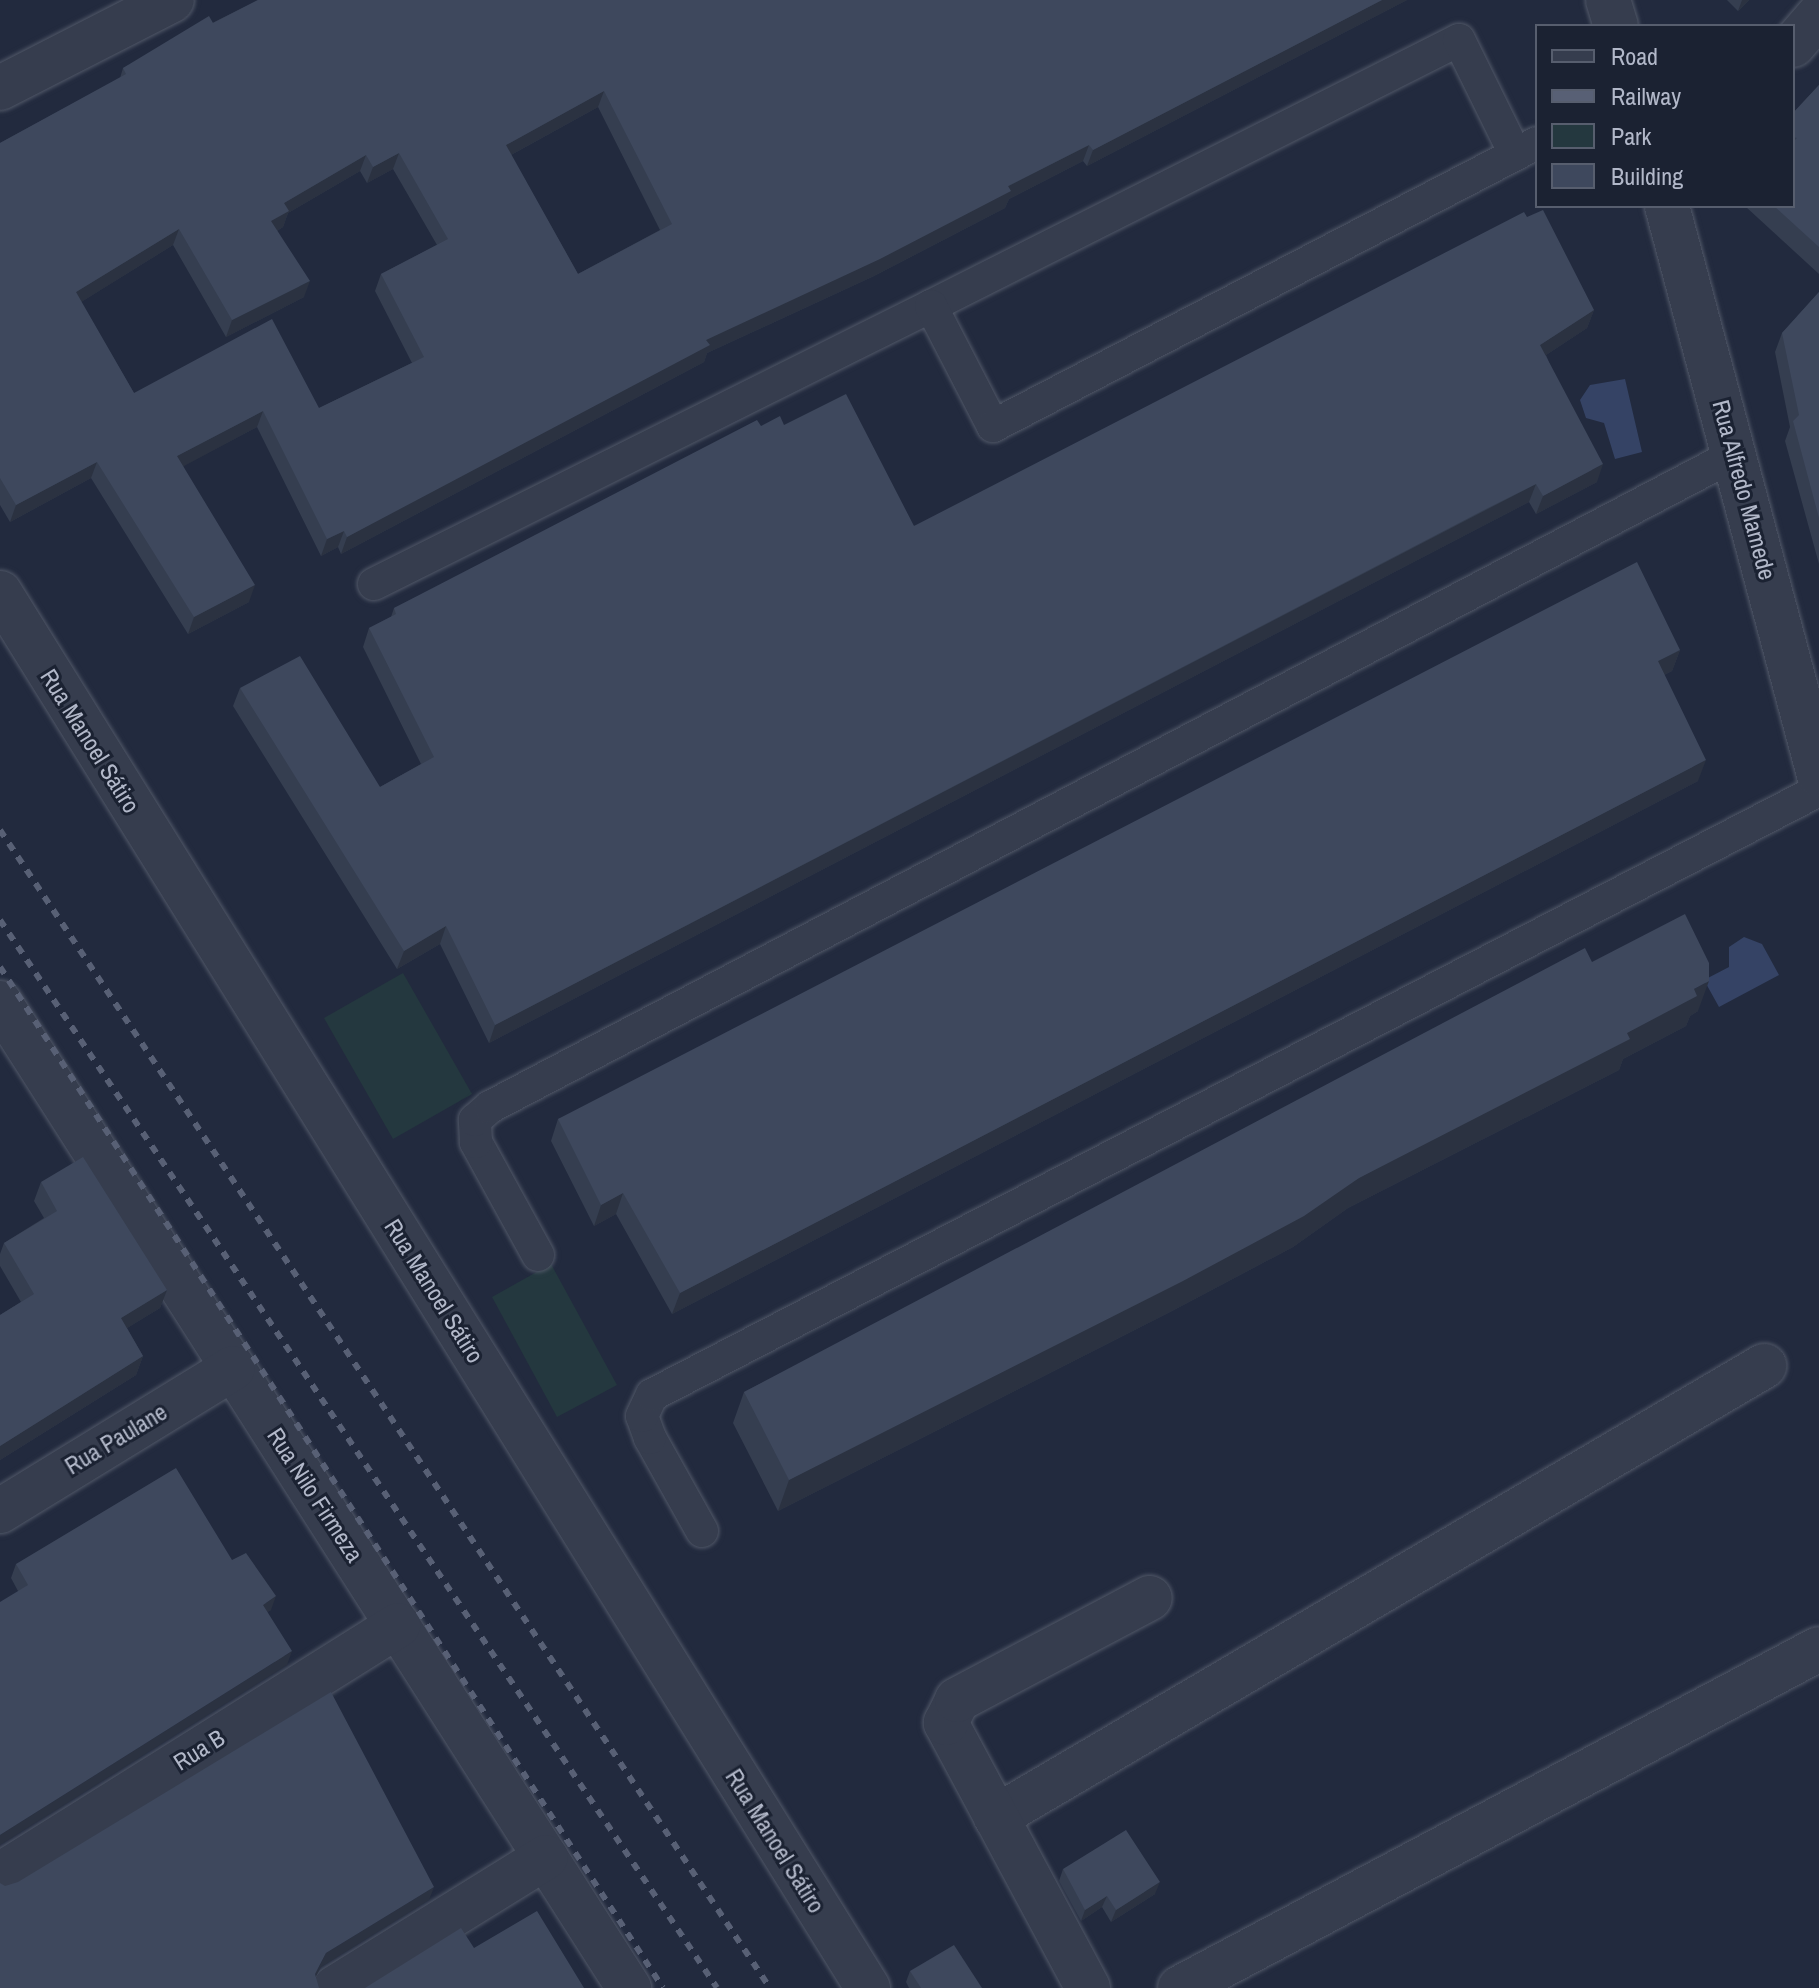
<!DOCTYPE html>
<html>
<head>
<meta charset="utf-8">
<style>
	body { margin:0 }
	#map { position:relative; width:1819px; height:1988px; overflow:hidden; background:#222a3e; font-family:"Archivo Narrow",sans-serif }
	div>[style] { position:absolute }
	[style*='--x'] { left:calc(var(--x)*1px); top:calc(var(--y)*1px); width:calc(var(--w)*1px); rotate:calc(var(--a)*1deg) }
	.green>* { inset:0; background:#24383f }
	.water>* { inset:0; background:#354365 }
	.roads { filter:drop-shadow(0 0 2px #515868) drop-shadow(0 0 2px #515868) }
	.lane>* { height:32px; margin:-16px; padding:0 16px; transform-origin:16px; border-radius:16px; background:#363d4e }
	.street>* { height:44px; margin:-22px; padding:0 22px; transform-origin:22px; border-radius:22px; background:#363d4e }
	.rail>* { height:6px; margin-top:-3px; transform-origin:0; background:repeating-linear-gradient(90deg,#586075 0 8px,transparent 0 16px) }
	.wall>* { inset:0; background:#353e50 }
	.shaded-wall>* { inset:0; background:#2b3241 }
	.building>* { inset:0; background:#3e485d }
	span { translate:-50% -50%; white-space:nowrap; text-align:center; line-height:1.15; -webkit-text-stroke:6px #1b2232; paint-order:stroke }
	.street-label { font-size:24px; color:#b2b8c9 }
	.legend { position:absolute; left:1535px; top:24px; width:260px; height:184px; box-sizing:border-box; background:#1b2232; border:2px solid #575e6e; margin:0; padding:10px 14px; list-style:none; font-size:24px; color:#b2b8c9 }
	.legend li { display:flex; align-items:center; gap:16px; height:40px }
	.legend b { width:40px; border:2px solid #575e6e }
</style>
</head>
<body>
<div id="map">
	<div class="green">
		<i style="clip-path:polygon(403px 973px,472px 1094px,393px 1139px,324px 1018px)"></i>
		<i style="clip-path:polygon(551px 1264px,617px 1385px,557px 1417px,492px 1297px)"></i>
	</div>
	<div class="water">
		<i style="clip-path:polygon(1625px 379px,1642px 452px,1615px 459px,1604px 423px,1586px 418px,1580px 400px,1590px 385px)"></i>
		<i style="clip-path:polygon(1744px 937px,1762px 944px,1779px 975px,1719px 1007px,1704px 980px,1729px 967px,1729px 947px)"></i>
	</div>
	<div class="roads">
		<div class="lane">
			<i style="--x:931;--y:306;--w:591;--a:-26.74"></i>
			<i style="--x:1459;--y:40;--w:127;--a:63.8"></i>
			<i style="--x:374;--y:584;--w:623;--a:-26.52"></i>
			<i style="--x:931;--y:306;--w:135;--a:62.7"></i>
			<i style="--x:993;--y:426;--w:613;--a:-27.48"></i>
			<i style="--x:538;--y:1255;--w:129;--a:-118.8"></i>
			<i style="--x:476;--y:1142;--w:22;--a:-93"></i>
			<i style="--x:475;--y:1120;--w:20;--a:-41"></i>
			<i style="--x:490;--y:1107;--w:1407;--a:-27.66"></i>
			<i style="--x:702;--y:1531;--w:107;--a:-119.2"></i>
			<i style="--x:650;--y:1438;--w:23;--a:-110"></i>
			<i style="--x:642;--y:1416;--w:23;--a:-65"></i>
			<i style="--x:652;--y:1395;--w:1315;--a:-27.4"></i>
		</div>
		<div class="street">
			<i style="--x:1608;--y:0;--w:27;--a:73"></i>
			<i style="--x:1793;--y:45;--w:40;--a:-49"></i>
			<i style="--x:0;--y:88;--w:193;--a:-27.1"></i>
			<i style="--x:1667;--y:206;--w:589;--a:75.04"></i>
			<i style="--x:0;--y:593;--w:1643;--a:58.11"></i>
			<i style="--x:0;--y:1003;--w:1169;--a:57.44"></i>
			<i style="--x:0;--y:1511;--w:273;--a:-31.5"></i>
			<i style="--x:996;--y:1817;--w:891;--a:-30.42"></i>
			<i style="--x:0;--y:1875;--w:470;--a:-32.1"></i>
			<i style="--x:335;--y:1988;--w:248;--a:-31.8"></i>
			<i style="--x:1088;--y:1988;--w:301;--a:-118.2"></i>
			<i style="--x:946;--y:1723;--w:25;--a:-64"></i>
			<i style="--x:957;--y:1700;--w:218;--a:-27.9"></i>
			<i style="--x:1180;--y:1988;--w:723;--a:-27.95"></i>
		</div>
	</div>
	<div class="rail">
		<i style="--x:0;--y:830;--w:1391;--a:56.38"></i>
		<i style="--x:0;--y:920;--w:1286;--a:56.12"></i>
		<i style="--x:0;--y:967;--w:1217;--a:57"></i>
	</div>
	<div class="wall">
		<i style="clip-path:polygon(evenodd,258px 0,1407px 0,1087px 166px,1083px 161px,1009px 199px,1005px 208px,874px 276px,707px 353px,704px 362px,341px 554px,338px 547px,321px 556px,257px 427px,183px 466px,249px 602px,188px 634px,91px 478px,10px 522px,0 505px,0 143px,120px 78px,123px 68px,258px 0,598px 107px,660px 230px,578px 274px,511px 155px,598px 107px,258px 0,393px 169px,437px 245px,381px 274px,375px 291px,412px 363px,319px 408px,134px 393px,81px 302px,173px 245px,226px 337px,304px 297px,277px 231px,283px 227px,288px 213px,360px 171px,367px 183px,393px 169px)"></i>
		<i style="clip-path:polygon(1727px 0,1749px 0,1738px 11px)"></i>
		<i style="clip-path:polygon(1819px 85px,1819px 274px,1746px 207px,1747px 206px,1793px 206px,1793px 113px)"></i>
		<i style="clip-path:polygon(1819px 292px,1819px 564px,1785px 441px,1790px 427px,1775px 352px,1782px 333px)"></i>
		<i style="clip-path:polygon(1594px 310px,1587px 328px,1546px 355px,1597px 482px,1536px 514px,1529px 502px,1477px 529px,489px 1043px,440px 944px,397px 969px,233px 706px,240px 688px,380px 787px,421px 764px,363px 647px,369px 628px,391px 617px,394px 608px,761px 426px,784px 425px,914px 526px)"></i>
		<i style="clip-path:polygon(1680px 650px,1672px 671px,1664px 675px,1698px 781px,672px 1314px,616px 1214px,594px 1226px,551px 1141px,558px 1119px)"></i>
		<i style="clip-path:polygon(1592px 962px,1698px 1011px,1690px 1016px,1686px 1026px,1623px 1059px,1619px 1070px,1348px 1208px,1293px 1247px,1172px 1311px,778px 1511px,733px 1423px,744px 1392px)"></i>
		<i style="clip-path:polygon(41px 1182px,167px 1290px,160px 1308px,127px 1328px,143px 1356px,136px 1375px,0 1460px,0 1315px,21px 1302px,0 1266px,0 1254px,4px 1243px,44px 1218px,34px 1201px)"></i>
		<i style="clip-path:polygon(232px 1560px,271px 1610px,267px 1612px,287px 1665px,18px 1591px,11px 1578px,16px 1564px)"></i>
		<i style="clip-path:polygon(1063px 1869px,1155px 1894px,1111px 1922px,1102px 1907px,1081px 1921px,1059px 1881px)"></i>
		<i style="clip-path:polygon(910px 1971px,982px 1988px,909px 1988px,906px 1982px)"></i>
	</div>
	<div class="shaded-wall">
		<i style="clip-path:polygon(1382px 0,1407px 0,1087px 166px,1093px 150px)"></i>
		<i style="clip-path:polygon(1742px 0,1749px 0,1738px 11px)"></i>
		<i style="clip-path:polygon(604px 91px,598px 107px,500px 161px,506px 145px)"></i>
		<i style="clip-path:polygon(1089px 145px,1083px 161px,1009px 199px,1005px 208px,874px 276px,707px 353px,704px 362px,341px 554px,347px 537px,706px 340px)"></i>
		<i style="clip-path:polygon(399px 153px,393px 169px,367px 183px,373px 167px)"></i>
		<i style="clip-path:polygon(366px 155px,360px 171px,288px 213px,283px 227px,265px 238px,271px 221px,284px 203px)"></i>
		<i style="clip-path:polygon(179px 229px,173px 245px,70px 309px,76px 292px)"></i>
		<i style="clip-path:polygon(310px 281px,304px 297px,226px 337px,232px 320px)"></i>
		<i style="clip-path:polygon(1594px 310px,1587px 328px,1534px 363px,1540px 345px)"></i>
		<i style="clip-path:polygon(263px 411px,257px 427px,171px 473px,177px 456px)"></i>
		<i style="clip-path:polygon(97px 462px,91px 478px,10px 522px,16px 505px)"></i>
		<i style="clip-path:polygon(1603px 464px,1597px 482px,1536px 514px,1543px 496px)"></i>
		<i style="clip-path:polygon(1536px 484px,1529px 502px,489px 1043px,495px 1025px)"></i>
		<i style="clip-path:polygon(344px 531px,338px 547px,321px 556px,327px 539px)"></i>
		<i style="clip-path:polygon(255px 585px,249px 602px,188px 634px,194px 617px)"></i>
		<i style="clip-path:polygon(1680px 650px,1672px 671px,1650px 682px,1658px 661px)"></i>
		<i style="clip-path:polygon(1706px 760px,1698px 781px,672px 1314px,680px 1293px)"></i>
		<i style="clip-path:polygon(446px 926px,440px 944px,397px 969px,404px 951px)"></i>
		<i style="clip-path:polygon(1709px 981px,1698px 1011px,1690px 1016px,1686px 1026px,1623px 1059px,1619px 1070px,1348px 1208px,1293px 1247px,1172px 1311px,778px 1511px,789px 1480px,1359px 1178px,1627px 1033px,1694px 989px)"></i>
		<i style="clip-path:polygon(623px 1193px,616px 1214px,594px 1226px,601px 1205px)"></i>
		<i style="clip-path:polygon(167px 1290px,160px 1308px,114px 1336px,121px 1318px)"></i>
		<i style="clip-path:polygon(143px 1356px,136px 1375px,0 1460px,0 1446px)"></i>
		<i style="clip-path:polygon(276px 1596px,271px 1610px,258px 1618px,263px 1605px)"></i>
		<i style="clip-path:polygon(292px 1651px,287px 1665px,0 1845px,0 1835px)"></i>
		<i style="clip-path:polygon(1160px 1882px,1155px 1894px,1111px 1922px,1116px 1910px)"></i>
		<i style="clip-path:polygon(434px 1887px,429px 1900px,321px 1967px,310px 1988px,315px 1974px,326px 1953px)"></i>
		<i style="clip-path:polygon(1107px 1896px,1102px 1907px,1081px 1921px,1085px 1910px)"></i>
	</div>
	<div class="building">
		<i style="clip-path:polygon(evenodd,258px 0,1382px 0,1093px 150px,1089px 145px,1008px 186px,1011px 191px,880px 259px,706px 340px,710px 345px,347px 537px,344px 531px,327px 539px,263px 411px,177px 456px,255px 585px,194px 617px,97px 462px,16px 505px,0 478px,0 143px,126px 74px,123px 68px,209px 16px,213px 23px,258px 0,604px 91px,672px 224px,578px 274px,506px 145px,604px 91px,258px 0,399px 153px,448px 239px,381px 274px,424px 357px,319px 408px,272px 319px,134px 393px,76px 292px,179px 229px,232px 320px,310px 281px,271px 221px,289px 211px,284px 203px,366px 155px,373px 167px,399px 153px)"></i>
		<i style="clip-path:polygon(1819px 85px,1819px 247px,1774px 206px,1793px 206px,1793px 142px,1797px 138px,1793px 137px,1793px 113px)"></i>
		<i style="clip-path:polygon(1543px 210px,1594px 310px,1540px 345px,1603px 464px,1543px 496px,1536px 484px,1484px 510px,495px 1025px,446px 926px,404px 951px,240px 688px,300px 656px,380px 787px,434px 757px,369px 628px,396px 614px,394px 608px,757px 420px,761px 426px,780px 416px,784px 425px,846px 394px,914px 526px,1524px 212px,1527px 217px)"></i>
		<i style="clip-path:polygon(1819px 292px,1819px 518px,1793px 421px,1799px 415px,1782px 333px)"></i>
		<i style="clip-path:polygon(1637px 562px,1680px 650px,1658px 661px,1706px 760px,680px 1293px,623px 1193px,601px 1205px,558px 1119px)"></i>
		<i style="clip-path:polygon(1685px 914px,1709px 963px,1709px 981px,1694px 989px,1697px 996px,1627px 1033px,1630px 1039px,1359px 1178px,1304px 1216px,1183px 1281px,789px 1480px,744px 1392px,1585px 948px,1592px 962px)"></i>
		<i style="clip-path:polygon(83px 1157px,167px 1290px,121px 1318px,143px 1356px,0 1446px,0 1315px,34px 1294px,4px 1243px,57px 1211px,41px 1182px)"></i>
		<i style="clip-path:polygon(176px 1468px,232px 1560px,246px 1553px,276px 1596px,263px 1605px,292px 1651px,0 1835px,0 1602px,28px 1585px,16px 1564px)"></i>
		<i style="clip-path:polygon(331px 1692px,434px 1887px,326px 1953px,315px 1974px,319px 1988px,0 1988px,0 1883px,5px 1886px,18px 1882px)"></i>
		<i style="clip-path:polygon(1126px 1830px,1160px 1882px,1116px 1910px,1107px 1896px,1085px 1910px,1063px 1869px)"></i>
		<i style="clip-path:polygon(537px 1911px,584px 1988px,365px 1988px,461px 1928px,474px 1948px)"></i>
		<i style="clip-path:polygon(954px 1945px,982px 1988px,921px 1988px,910px 1971px)"></i>
	</div>
	<div class="street-label">
		<span style="left:1744px;top:490px;rotate:75deg">Rua Alfredo Mamede</span>
		<span style="left:90px;top:741px;rotate:58deg">Rua Manoel Sátiro</span>
		<span style="left:434px;top:1291px;rotate:58deg">Rua Manoel Sátiro</span>
		<span style="left:116px;top:1439px;rotate:-31deg">Rua Paulane</span>
		<span style="left:315px;top:1495px;rotate:57deg">Rua Nilo Firmeza</span>
		<span style="left:199px;top:1750px;rotate:-32deg">Rua B</span>
		<span style="left:775px;top:1841px;rotate:58deg">Rua Manoel Sátiro</span>
	</div>
	<ul class="legend">
	<li><b style="height:10px;background:#363d4e"></b>Road</li>
	<li><b style="height:10px;background:#586075"></b>Railway</li>
	<li><b style="height:22px;background:#24383f"></b>Park</li>
	<li><b style="height:22px;background:#3e485d"></b>Building</li>
	</ul>
</div>
</body>
</html>
